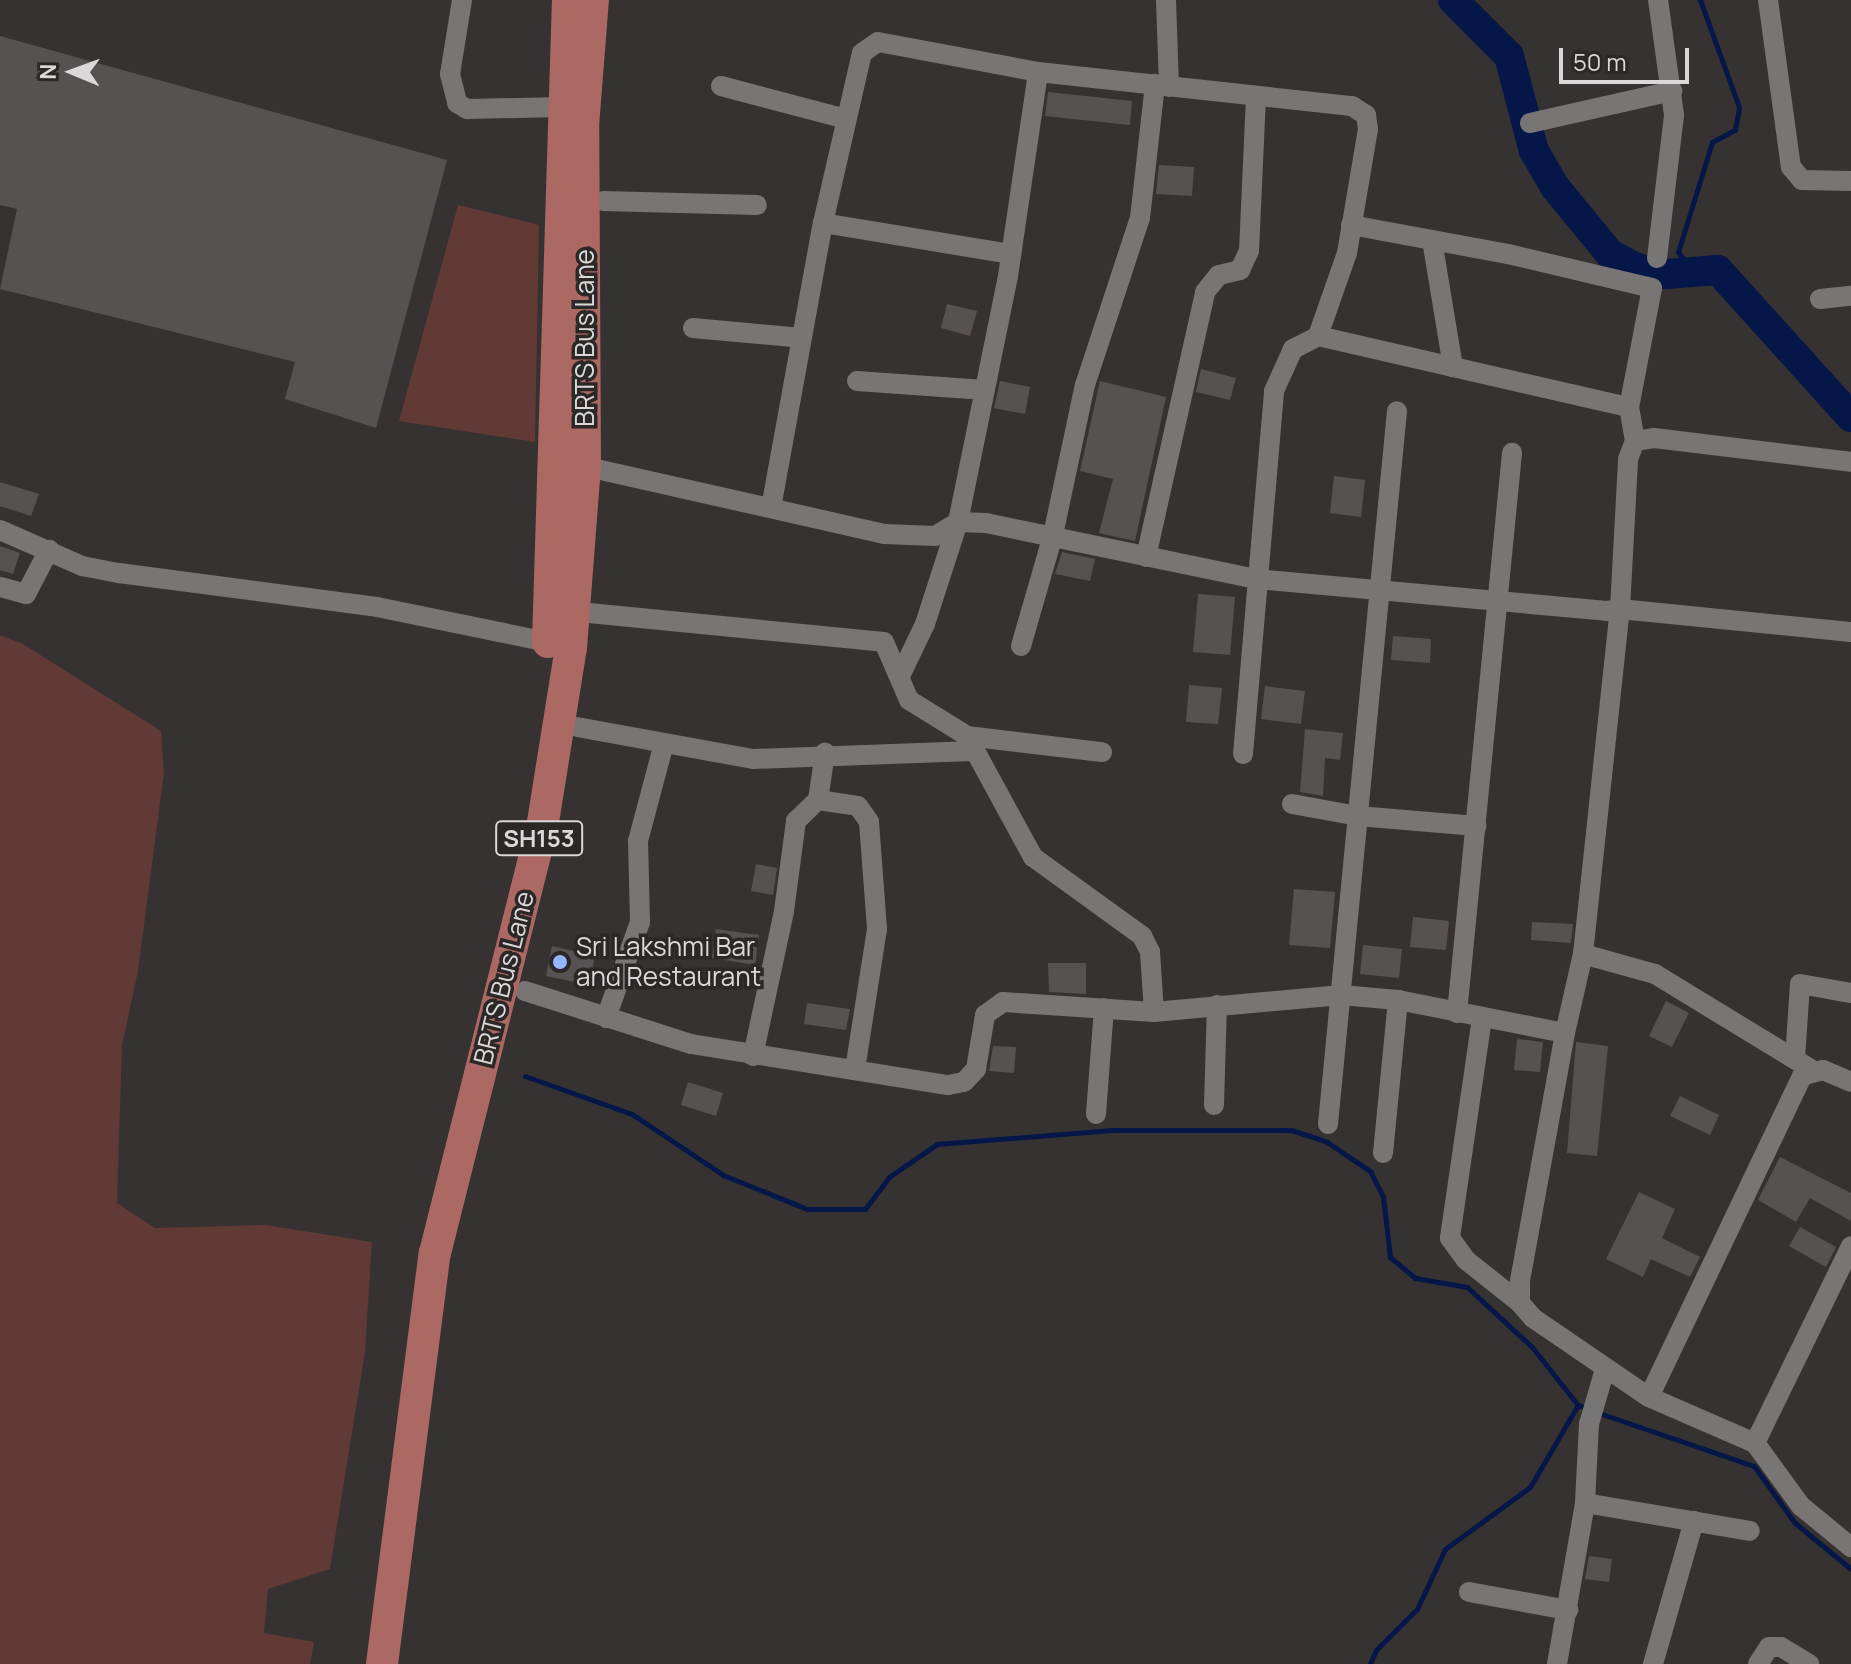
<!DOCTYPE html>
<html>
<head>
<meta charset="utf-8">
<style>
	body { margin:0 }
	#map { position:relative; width:1851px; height:1664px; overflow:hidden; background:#363232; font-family:Manrope,sans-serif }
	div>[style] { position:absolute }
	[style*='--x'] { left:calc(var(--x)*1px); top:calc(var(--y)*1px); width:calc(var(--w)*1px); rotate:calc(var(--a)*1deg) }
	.green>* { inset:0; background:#613935 }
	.stream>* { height:5px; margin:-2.5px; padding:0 2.5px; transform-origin:2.5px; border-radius:2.5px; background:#051748 }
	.river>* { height:30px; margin:-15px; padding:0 15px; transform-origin:15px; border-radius:15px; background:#051748 }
	.building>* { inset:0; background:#575252 }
	.minor>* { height:20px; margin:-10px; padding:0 10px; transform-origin:10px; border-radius:10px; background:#797574 }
	.primary>* { height:32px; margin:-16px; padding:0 16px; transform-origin:16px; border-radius:16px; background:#ac6863 }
	.dots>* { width:22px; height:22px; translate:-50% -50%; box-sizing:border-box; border:4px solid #2c2828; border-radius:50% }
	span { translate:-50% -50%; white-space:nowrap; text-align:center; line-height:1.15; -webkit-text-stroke:7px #2c2828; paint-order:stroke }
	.shield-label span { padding:2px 6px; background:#2c2828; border:2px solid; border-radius:6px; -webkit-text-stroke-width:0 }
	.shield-label { font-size:24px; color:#dad8d8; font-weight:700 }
	.street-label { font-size:26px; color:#dad8d8 }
	.poi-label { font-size:26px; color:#dad8d8 }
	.left { translate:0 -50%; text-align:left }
	.north { position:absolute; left:32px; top:32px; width:80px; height:80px; -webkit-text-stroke:6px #2c2828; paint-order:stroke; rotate:271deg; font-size:22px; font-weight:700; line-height:32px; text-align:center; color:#dad8d8 }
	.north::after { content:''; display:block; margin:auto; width:28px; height:36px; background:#dad8d8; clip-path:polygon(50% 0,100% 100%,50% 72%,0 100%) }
	.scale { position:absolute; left:1559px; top:48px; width:130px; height:36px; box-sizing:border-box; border:4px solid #dad8d8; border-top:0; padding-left:10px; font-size:24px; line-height:28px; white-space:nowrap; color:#dad8d8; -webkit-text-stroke:6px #2c2828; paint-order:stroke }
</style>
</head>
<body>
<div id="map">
	<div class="green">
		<i style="clip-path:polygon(458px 205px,539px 225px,535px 442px,399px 421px)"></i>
		<i style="clip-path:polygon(0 635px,23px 644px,161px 731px,164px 772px,138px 971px,122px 1045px,117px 1203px,155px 1228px,266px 1225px,372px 1242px,365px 1352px,330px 1569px,268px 1589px,264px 1633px,314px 1642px,310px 1664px,0 1664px)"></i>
	</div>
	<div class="stream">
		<i style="--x:1692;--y:270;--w:23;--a:-128"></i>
		<i style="--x:1678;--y:252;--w:115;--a:-72.8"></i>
		<i style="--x:1712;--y:142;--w:26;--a:-28"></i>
		<i style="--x:1735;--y:130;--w:23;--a:-80"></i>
		<i style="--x:1739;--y:107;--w:114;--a:-110"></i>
		<i style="--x:525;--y:1076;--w:114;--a:19.6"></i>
		<i style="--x:632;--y:1114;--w:110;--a:33.8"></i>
		<i style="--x:723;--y:1175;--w:91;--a:22"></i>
		<i style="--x:807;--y:1209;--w:58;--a:0"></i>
		<i style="--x:865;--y:1209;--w:40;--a:-53"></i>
		<i style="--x:889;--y:1177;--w:58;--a:-34.5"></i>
		<i style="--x:937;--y:1144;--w:176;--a:-4.6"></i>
		<i style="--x:1112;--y:1130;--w:179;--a:0"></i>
		<i style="--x:1291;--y:1130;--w:38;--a:18"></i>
		<i style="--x:1327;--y:1142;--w:52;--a:34"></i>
		<i style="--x:1370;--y:1171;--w:29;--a:63"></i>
		<i style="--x:1383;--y:1197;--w:60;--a:83.3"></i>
		<i style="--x:1390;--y:1257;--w:33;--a:40"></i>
		<i style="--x:1415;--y:1278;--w:53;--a:9.8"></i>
		<i style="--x:1467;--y:1287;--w:88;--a:42.7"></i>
		<i style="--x:1532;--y:1347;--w:74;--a:51.6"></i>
		<i style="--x:1578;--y:1405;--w:12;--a:20"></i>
		<i style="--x:1599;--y:1413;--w:164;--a:18.9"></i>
		<i style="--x:1754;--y:1466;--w:70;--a:54.3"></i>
		<i style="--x:1795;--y:1523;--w:72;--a:39.4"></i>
		<i style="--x:1370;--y:1664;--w:15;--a:-67"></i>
		<i style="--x:1376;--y:1650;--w:58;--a:-45"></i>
		<i style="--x:1417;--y:1609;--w:66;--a:-65"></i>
		<i style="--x:1445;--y:1549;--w:105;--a:-36.1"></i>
		<i style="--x:1530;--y:1487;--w:95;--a:-59.7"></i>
	</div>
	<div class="river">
		<i style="--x:1453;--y:0;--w:79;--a:45"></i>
		<i style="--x:1509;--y:56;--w:98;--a:75.3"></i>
		<i style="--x:1534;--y:151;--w:42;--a:59.7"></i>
		<i style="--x:1555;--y:187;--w:87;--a:50.6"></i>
		<i style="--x:1610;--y:254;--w:30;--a:28"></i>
		<i style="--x:1636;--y:268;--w:31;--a:11"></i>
		<i style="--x:1666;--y:274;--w:52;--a:-4.4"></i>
		<i style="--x:1718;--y:270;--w:198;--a:47.9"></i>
	</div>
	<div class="building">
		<i style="clip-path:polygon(0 36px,447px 160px,376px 428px,285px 399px,295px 362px,0 289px,17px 209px,0 205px)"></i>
		<i style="clip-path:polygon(1048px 92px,1132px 101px,1130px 125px,1045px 116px)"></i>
		<i style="clip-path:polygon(1159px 165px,1194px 167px,1192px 196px,1156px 194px)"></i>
		<i style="clip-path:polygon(947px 304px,977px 311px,970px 336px,941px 328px)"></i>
		<i style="clip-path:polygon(1201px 369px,1236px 378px,1230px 400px,1196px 392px)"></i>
		<i style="clip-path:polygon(1000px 381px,1030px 387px,1025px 414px,994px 408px)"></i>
		<i style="clip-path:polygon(1100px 381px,1166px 397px,1135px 541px,1099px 533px,1113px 479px,1080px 471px)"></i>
		<i style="clip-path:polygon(1334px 476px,1365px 480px,1361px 517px,1330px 513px)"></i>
		<i style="clip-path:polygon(0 482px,39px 494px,31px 516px,0 506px)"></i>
		<i style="clip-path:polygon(0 546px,20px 553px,13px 574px,0 570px)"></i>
		<i style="clip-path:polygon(1062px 552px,1095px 559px,1090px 581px,1055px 574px)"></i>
		<i style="clip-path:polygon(1198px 594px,1235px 597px,1230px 655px,1193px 652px)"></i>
		<i style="clip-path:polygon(1393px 636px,1431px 639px,1430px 663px,1391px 660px)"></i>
		<i style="clip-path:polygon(1189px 685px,1222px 688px,1218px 724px,1186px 722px)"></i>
		<i style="clip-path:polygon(1265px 686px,1305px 691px,1301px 724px,1261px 719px)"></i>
		<i style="clip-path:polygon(1305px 729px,1343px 733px,1340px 760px,1325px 758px,1323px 796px,1300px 792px)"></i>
		<i style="clip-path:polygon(756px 864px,777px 868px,773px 895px,751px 891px)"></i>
		<i style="clip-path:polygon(1294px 889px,1335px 892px,1330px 948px,1289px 945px)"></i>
		<i style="clip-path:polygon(1413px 917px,1449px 921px,1446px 950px,1410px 947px)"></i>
		<i style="clip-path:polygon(1532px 922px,1573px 924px,1571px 943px,1531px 940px)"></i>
		<i style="clip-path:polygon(716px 929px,759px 935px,755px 965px,712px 958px)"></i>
		<i style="clip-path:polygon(1363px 945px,1402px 949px,1399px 978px,1360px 974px)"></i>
		<i style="clip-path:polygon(552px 946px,595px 956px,589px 985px,546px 976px)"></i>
		<i style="clip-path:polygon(1048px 963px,1086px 963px,1086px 994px,1049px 992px)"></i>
		<i style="clip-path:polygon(1666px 1001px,1689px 1013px,1672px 1047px,1649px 1036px)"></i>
		<i style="clip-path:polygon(807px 1003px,850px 1009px,846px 1030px,804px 1024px)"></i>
		<i style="clip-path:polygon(1517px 1039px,1543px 1042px,1540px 1072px,1514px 1070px)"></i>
		<i style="clip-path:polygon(1576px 1042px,1608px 1046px,1597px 1156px,1567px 1153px)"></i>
		<i style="clip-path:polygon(993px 1046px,1016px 1047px,1014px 1073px,989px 1071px)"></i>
		<i style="clip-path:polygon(688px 1082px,723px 1093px,716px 1116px,681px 1105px)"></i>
		<i style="clip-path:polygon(1680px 1096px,1719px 1115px,1710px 1135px,1670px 1116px)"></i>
		<i style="clip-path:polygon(1780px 1157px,1851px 1193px,1851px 1221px,1810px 1198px,1796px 1222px,1758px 1200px)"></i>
		<i style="clip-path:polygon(1639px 1192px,1675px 1209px,1662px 1238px,1700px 1257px,1690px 1277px,1651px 1259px,1643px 1277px,1606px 1259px)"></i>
		<i style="clip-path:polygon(1800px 1227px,1836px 1247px,1826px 1267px,1789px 1246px)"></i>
		<i style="clip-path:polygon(1589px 1556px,1612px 1559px,1609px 1582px,1585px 1579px)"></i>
	</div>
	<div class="minor">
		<i style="--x:462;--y:0;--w:75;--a:99.2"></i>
		<i style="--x:450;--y:74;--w:30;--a:76"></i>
		<i style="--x:457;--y:103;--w:12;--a:31"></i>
		<i style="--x:467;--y:109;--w:94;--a:-1.2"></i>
		<i style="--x:1166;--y:0;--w:87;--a:88"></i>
		<i style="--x:1768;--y:0;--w:169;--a:82.2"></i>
		<i style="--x:1791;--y:167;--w:17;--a:50"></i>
		<i style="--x:1802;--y:180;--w:49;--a:1.2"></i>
		<i style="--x:721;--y:86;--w:129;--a:14.8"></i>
		<i style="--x:1530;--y:123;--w:146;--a:-12.7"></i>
		<i style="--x:603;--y:201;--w:154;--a:1.5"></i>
		<i style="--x:823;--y:223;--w:191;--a:9.4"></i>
		<i style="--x:1351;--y:225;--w:160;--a:10.5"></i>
		<i style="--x:1508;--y:254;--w:148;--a:13.3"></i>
		<i style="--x:1652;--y:288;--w:121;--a:100.9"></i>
		<i style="--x:1432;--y:240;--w:129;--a:80.6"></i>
		<i style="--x:1657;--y:258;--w:144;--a:-83.2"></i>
		<i style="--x:1674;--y:115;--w:116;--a:-97.9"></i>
		<i style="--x:1820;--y:299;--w:31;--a:-6"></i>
		<i style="--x:693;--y:328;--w:109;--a:5.2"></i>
		<i style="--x:857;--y:381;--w:128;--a:4"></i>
		<i style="--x:574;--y:464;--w:318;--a:12.7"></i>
		<i style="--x:884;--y:534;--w:51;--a:2.2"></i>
		<i style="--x:935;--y:536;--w:27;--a:-31"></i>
		<i style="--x:958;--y:522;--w:28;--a:2"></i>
		<i style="--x:986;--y:523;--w:276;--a:11.7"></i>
		<i style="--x:1256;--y:579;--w:352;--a:5.2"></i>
		<i style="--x:1607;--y:611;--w:13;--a:-9"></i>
		<i style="--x:1620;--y:609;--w:150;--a:-86.9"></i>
		<i style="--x:1628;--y:459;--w:19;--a:-69"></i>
		<i style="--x:1635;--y:441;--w:19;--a:-9"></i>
		<i style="--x:1654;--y:438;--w:198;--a:6.9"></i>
		<i style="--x:771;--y:508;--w:290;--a:-79.7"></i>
		<i style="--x:823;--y:223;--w:174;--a:-77.1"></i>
		<i style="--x:862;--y:53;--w:19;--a:-35"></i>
		<i style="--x:878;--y:42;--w:163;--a:10.6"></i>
		<i style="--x:1038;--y:72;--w:316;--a:6.2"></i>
		<i style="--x:1352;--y:106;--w:17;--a:33"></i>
		<i style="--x:1366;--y:115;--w:14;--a:82"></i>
		<i style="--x:1368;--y:129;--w:126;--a:99.6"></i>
		<i style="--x:1347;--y:253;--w:88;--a:109.3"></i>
		<i style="--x:1318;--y:336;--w:319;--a:12.9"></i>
		<i style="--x:1629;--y:407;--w:35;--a:80"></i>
		<i style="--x:0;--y:530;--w:90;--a:23.7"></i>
		<i style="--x:82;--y:566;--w:38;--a:11"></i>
		<i style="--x:119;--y:573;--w:260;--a:7.5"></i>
		<i style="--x:377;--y:607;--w:175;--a:11.6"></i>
		<i style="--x:1146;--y:557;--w:271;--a:-77.4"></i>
		<i style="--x:1205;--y:292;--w:22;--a:-51"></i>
		<i style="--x:1219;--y:275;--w:22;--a:-13"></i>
		<i style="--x:1240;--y:270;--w:21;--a:-65"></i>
		<i style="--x:1249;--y:251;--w:153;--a:-87.4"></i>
		<i style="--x:0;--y:587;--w:27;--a:15"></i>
		<i style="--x:26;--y:594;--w:50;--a:-62.4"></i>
		<i style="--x:589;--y:613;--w:296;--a:5.6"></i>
		<i style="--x:884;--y:642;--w:63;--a:66.7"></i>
		<i style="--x:909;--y:700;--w:68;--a:31.8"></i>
		<i style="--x:967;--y:736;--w:138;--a:61.4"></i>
		<i style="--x:1033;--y:857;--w:135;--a:35.9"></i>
		<i style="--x:1142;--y:936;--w:18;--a:63"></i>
		<i style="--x:1150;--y:952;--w:60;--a:86.2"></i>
		<i style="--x:1021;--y:646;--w:116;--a:-73.9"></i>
		<i style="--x:1053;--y:535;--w:153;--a:-78"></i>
		<i style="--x:1085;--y:385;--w:176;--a:-71.8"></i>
		<i style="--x:1140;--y:218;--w:135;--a:-83.6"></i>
		<i style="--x:900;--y:676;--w:58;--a:-64.3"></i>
		<i style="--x:925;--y:624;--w:107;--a:-72.1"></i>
		<i style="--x:958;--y:522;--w:251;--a:-78.5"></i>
		<i style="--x:1008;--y:276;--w:206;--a:-81.6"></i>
		<i style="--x:577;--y:727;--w:179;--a:10.3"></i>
		<i style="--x:753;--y:759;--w:221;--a:-2.1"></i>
		<i style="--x:967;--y:736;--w:136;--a:6.8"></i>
		<i style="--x:1243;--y:754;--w:364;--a:-85.1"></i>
		<i style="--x:1274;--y:391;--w:46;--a:-65.7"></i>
		<i style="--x:1293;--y:349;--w:28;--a:-27"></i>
		<i style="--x:818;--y:800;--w:40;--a:8.5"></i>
		<i style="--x:858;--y:806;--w:19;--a:55"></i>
		<i style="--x:869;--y:822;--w:107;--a:85.7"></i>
		<i style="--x:877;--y:929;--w:142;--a:98.9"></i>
		<i style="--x:1292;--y:804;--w:67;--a:10.3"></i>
		<i style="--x:1358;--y:816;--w:119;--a:4.8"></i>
		<i style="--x:1583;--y:954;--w:75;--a:15.5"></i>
		<i style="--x:1655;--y:974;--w:184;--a:31.4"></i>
		<i style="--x:525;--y:991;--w:174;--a:17.7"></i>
		<i style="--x:691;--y:1044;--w:260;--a:9.1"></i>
		<i style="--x:948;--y:1085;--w:16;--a:-11"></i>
		<i style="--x:964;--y:1082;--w:18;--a:-47"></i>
		<i style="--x:976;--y:1069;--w:55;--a:-80.5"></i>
		<i style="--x:985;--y:1015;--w:22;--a:-36"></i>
		<i style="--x:1003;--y:1002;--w:151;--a:3.8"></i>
		<i style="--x:1154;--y:1012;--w:188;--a:-5.2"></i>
		<i style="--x:1341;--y:995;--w:57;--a:5"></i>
		<i style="--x:1398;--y:1000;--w:170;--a:11.2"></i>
		<i style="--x:1565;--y:1033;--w:252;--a:100.3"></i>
		<i style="--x:1520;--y:1281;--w:22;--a:90"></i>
		<i style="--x:1520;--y:1303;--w:20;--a:49"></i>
		<i style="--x:1533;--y:1318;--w:140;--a:34.3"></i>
		<i style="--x:1649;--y:1397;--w:116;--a:23.5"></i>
		<i style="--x:1755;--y:1443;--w:78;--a:53.9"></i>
		<i style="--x:1801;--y:1506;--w:65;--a:39.4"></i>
		<i style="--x:1457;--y:1013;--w:563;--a:-84.39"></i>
		<i style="--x:606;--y:1018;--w:102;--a:-70.5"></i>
		<i style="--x:640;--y:922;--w:81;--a:-91.4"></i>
		<i style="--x:638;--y:841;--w:101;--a:-75.1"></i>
		<i style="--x:1482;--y:1018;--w:222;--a:98.3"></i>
		<i style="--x:1450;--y:1238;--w:27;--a:54"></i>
		<i style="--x:1466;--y:1260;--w:69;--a:38.5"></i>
		<i style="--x:1565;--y:1033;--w:81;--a:-77.2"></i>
		<i style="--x:1583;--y:954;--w:347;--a:-83.9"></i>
		<i style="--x:1620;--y:609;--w:232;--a:5.7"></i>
		<i style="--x:753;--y:1056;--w:148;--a:-77.9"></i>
		<i style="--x:784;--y:911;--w:91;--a:-82.4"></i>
		<i style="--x:796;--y:821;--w:30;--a:-44"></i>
		<i style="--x:818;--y:800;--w:48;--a:-81.5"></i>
		<i style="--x:1795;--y:1059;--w:75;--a:-86.2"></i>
		<i style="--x:1800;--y:984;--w:52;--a:10"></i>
		<i style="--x:1214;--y:1105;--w:100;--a:-88.3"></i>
		<i style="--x:1096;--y:1114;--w:106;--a:-85.7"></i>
		<i style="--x:1328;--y:1124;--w:716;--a:-84.47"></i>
		<i style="--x:1383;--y:1153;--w:154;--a:-84.4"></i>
		<i style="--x:1649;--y:1397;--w:356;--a:-64.5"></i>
		<i style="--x:1802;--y:1076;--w:22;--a:-16"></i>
		<i style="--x:1823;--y:1070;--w:30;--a:23"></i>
		<i style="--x:1755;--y:1443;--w:219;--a:-64"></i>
		<i style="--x:1585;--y:1503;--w:167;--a:9.6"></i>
		<i style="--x:1469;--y:1592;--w:101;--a:10.3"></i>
		<i style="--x:1557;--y:1664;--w:163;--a:-80.1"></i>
		<i style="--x:1585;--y:1503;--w:79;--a:-87.1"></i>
		<i style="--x:1589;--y:1424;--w:57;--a:-73.8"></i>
		<i style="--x:1653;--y:1664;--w:149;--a:-74"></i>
		<i style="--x:1758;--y:1664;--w:20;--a:-57"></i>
		<i style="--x:1769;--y:1647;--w:12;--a:0"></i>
		<i style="--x:1781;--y:1647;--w:33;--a:31"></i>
	</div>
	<div class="primary">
		<i style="--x:548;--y:642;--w:642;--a:-88.22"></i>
		<i style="--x:382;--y:1664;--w:414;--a:-82.7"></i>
		<i style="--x:435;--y:1253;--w:444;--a:-75.9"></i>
		<i style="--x:543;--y:822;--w:176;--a:-80.9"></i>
		<i style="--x:571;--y:648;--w:184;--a:-85.6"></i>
		<i style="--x:585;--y:465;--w:339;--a:-90.3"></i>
		<i style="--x:583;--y:126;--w:126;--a:-85.5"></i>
	</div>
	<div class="dots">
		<i style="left:560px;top:962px;background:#95b7fd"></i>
	</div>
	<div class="shield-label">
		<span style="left:539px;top:838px">SH153</span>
	</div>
	<div class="street-label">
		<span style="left:585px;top:338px;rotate:-90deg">BRTS Bus Lane</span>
		<span style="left:504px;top:978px;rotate:-76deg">BRTS Bus Lane</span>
	</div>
	<div class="poi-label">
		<span class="left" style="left:576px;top:962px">Sri Lakshmi Bar<br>and Restaurant</span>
	</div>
	<div class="north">N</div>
	<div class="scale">50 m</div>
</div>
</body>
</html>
